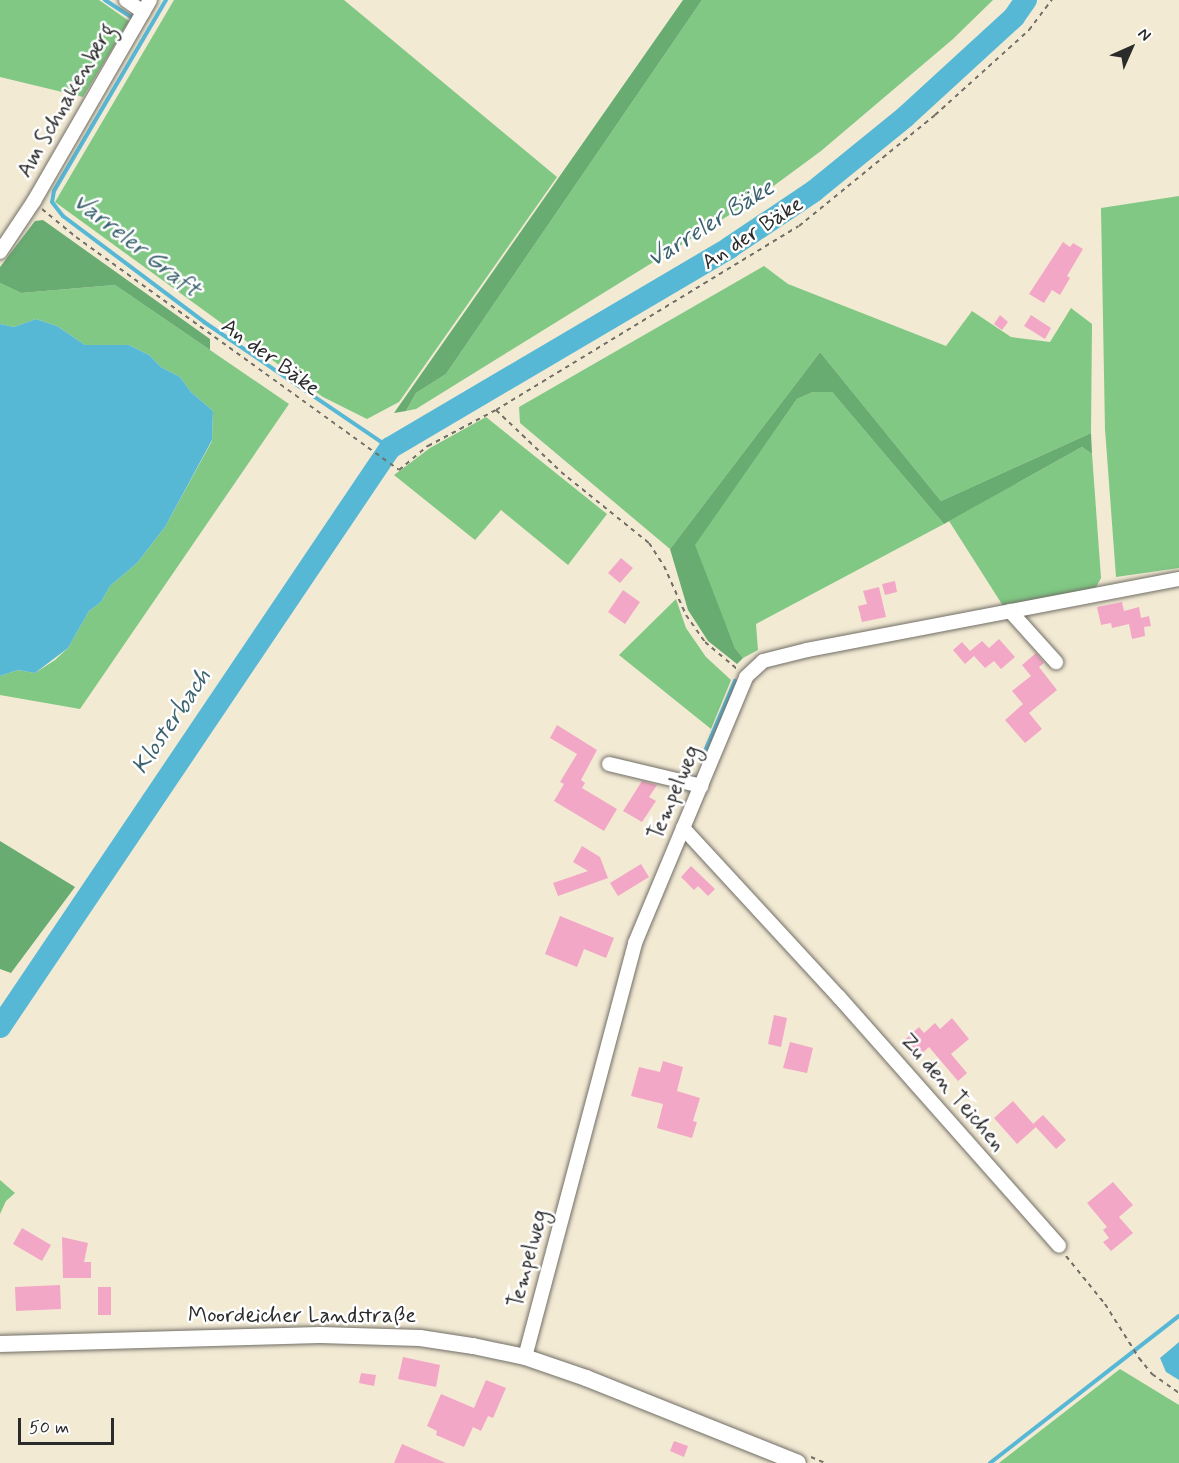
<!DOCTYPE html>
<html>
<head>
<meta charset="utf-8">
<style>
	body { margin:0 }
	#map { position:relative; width:1179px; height:1463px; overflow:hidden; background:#f3ead4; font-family:Mynerve,sans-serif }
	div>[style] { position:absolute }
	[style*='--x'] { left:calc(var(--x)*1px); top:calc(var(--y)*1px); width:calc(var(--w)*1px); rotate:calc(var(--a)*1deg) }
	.green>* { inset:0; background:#80c884 }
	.forest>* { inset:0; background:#68ac72 }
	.water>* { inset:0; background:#57b8d5 }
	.stream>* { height:4px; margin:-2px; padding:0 2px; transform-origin:2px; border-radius:2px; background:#57b8d5 }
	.river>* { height:22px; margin:-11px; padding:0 11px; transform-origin:11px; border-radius:11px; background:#57b8d5 }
	.building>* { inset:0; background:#f3a7c6 }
	.path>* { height:2px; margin-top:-1px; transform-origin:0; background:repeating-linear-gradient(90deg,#716e66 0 4.5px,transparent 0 9px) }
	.roads { filter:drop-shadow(0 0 2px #716e66) drop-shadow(0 0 2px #716e66) }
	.minor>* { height:14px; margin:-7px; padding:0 7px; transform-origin:7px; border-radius:7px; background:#fff }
	.major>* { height:16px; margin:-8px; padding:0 8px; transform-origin:8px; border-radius:8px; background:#fff }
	span { translate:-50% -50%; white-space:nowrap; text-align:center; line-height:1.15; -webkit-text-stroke:5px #fff; paint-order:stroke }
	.street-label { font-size:22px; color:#2b2b2b }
	.water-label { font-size:24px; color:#3d636f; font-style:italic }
	.north { position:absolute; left:1101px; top:18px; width:60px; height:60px; -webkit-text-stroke:4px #fff; paint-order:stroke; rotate:45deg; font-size:16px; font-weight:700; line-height:24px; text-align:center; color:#2b2b2b }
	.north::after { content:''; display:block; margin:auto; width:21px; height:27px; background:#2b2b2b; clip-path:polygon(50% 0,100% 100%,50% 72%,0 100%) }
	.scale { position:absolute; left:18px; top:1418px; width:96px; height:27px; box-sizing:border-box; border:3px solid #2b2b2b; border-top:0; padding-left:8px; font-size:18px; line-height:21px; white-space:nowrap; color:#2b2b2b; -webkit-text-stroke:4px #fff; paint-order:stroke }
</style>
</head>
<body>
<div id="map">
	<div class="green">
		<i style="clip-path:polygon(0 0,99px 0,129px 21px,83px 97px,0 77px)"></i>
		<i style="clip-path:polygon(174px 0,344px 0,557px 177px,399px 402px,367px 419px,323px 397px,55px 202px)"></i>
		<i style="clip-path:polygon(702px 0,993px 0,953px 39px,821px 151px,760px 196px,416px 409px,406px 411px,416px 393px,446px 374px)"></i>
		<i style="clip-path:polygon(1179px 196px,1179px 568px,1116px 577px,1105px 429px,1101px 208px)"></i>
		<i style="clip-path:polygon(764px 266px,788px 284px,946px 346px,972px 311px,1011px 337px,1050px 342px,1071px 308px,1092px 324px,1091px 433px,941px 501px,820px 352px,670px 549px,520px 423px,519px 407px)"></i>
		<i style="clip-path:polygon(0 283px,21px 293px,115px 285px,289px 404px,80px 709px,0 695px,0 676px,18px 670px,35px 673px,55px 660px,68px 648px,89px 611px,101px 602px,110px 586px,137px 563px,165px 527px,212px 441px,213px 411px,191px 392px,180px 377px,161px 367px,149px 355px,129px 345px,85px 345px,57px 326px,36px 319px,14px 327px,0 324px)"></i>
		<i style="clip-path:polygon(813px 392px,832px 392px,944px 524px,756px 624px,758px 650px,743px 658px,735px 648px,694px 545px,797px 399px)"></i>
		<i style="clip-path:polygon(486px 417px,607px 514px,568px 565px,501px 510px,475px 540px,394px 475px,430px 448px)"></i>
		<i style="clip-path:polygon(1082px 447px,1092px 454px,1101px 578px,1094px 591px,1005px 609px,949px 521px)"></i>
		<i style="clip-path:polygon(676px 599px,686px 628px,706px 657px,731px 680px,711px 729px,619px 655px)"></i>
		<i style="clip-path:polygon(0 1180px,15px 1193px,6px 1201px,0 1214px)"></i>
		<i style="clip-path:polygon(1120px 1369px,1179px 1405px,1179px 1463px,999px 1463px)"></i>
	</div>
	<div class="forest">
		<i style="clip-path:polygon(683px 0,702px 0,446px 374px,416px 393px,406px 411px,394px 413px)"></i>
		<i style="clip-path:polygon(43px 220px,210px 339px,210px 350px,115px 285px,21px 293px,0 283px,0 267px,35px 221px)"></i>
		<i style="clip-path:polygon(820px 352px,941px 501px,1091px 433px,1092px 454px,1082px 447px,944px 524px,832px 392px,813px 392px,797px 399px,695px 545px,735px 648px,743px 658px,737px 664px,708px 641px,688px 610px,670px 549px)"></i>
		<i style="clip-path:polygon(0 841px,75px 887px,11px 973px,0 969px)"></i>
	</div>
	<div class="water">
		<i style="clip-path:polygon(36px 319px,57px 326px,85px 345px,129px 345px,149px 355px,161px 367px,180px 377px,191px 392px,213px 411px,212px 440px,165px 527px,137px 563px,110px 586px,101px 602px,89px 611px,68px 648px,35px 673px,18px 670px,0 676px,0 324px,14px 327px)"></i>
		<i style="clip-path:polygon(1179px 1342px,1179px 1380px,1166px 1372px,1160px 1358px)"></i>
	</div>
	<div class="stream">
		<i style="--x:105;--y:0;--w:33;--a:33"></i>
		<i style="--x:166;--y:0;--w:221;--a:120.4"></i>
		<i style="--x:54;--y:191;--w:11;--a:100"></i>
		<i style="--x:52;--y:202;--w:18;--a:52"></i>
		<i style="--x:63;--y:216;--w:176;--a:36.9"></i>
		<i style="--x:204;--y:322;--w:225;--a:34.1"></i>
		<i style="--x:702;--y:758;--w:84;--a:-66.8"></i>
		<i style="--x:990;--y:1463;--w:239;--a:-37.9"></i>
	</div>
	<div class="river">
		<i style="--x:0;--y:1027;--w:698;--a:-56.04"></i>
		<i style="--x:390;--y:448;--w:394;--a:-30.5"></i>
		<i style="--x:729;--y:248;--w:102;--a:-33.8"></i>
		<i style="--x:814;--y:191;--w:117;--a:-39.1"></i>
		<i style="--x:905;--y:117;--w:148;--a:-42.5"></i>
		<i style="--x:1014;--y:17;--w:21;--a:-55"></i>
	</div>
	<div class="building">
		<i style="clip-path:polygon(1063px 242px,1070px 247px,1073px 243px,1083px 249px,1067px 276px,1070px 278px,1060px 295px,1052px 290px,1044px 303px,1029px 294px)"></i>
		<i style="clip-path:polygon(1000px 315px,1008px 322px,1002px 330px,994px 324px)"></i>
		<i style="clip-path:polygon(1031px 315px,1051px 328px,1045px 339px,1024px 326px)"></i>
		<i style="clip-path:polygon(621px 558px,633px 568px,620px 583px,608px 573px)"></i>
		<i style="clip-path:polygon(895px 581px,897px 592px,885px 595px,882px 584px)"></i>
		<i style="clip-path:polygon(879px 587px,886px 617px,862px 622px,858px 606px,867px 604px,863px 591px)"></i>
		<i style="clip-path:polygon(623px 590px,640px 602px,625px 624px,608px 612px)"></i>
		<i style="clip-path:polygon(1122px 602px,1124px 611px,1139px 607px,1141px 618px,1149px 616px,1151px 626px,1144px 627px,1145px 636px,1132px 639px,1129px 624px,1112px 628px,1111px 623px,1101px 625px,1097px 607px)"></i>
		<i style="clip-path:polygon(999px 639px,1015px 657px,1001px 669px,994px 661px,985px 668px,974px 656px,965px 664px,953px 650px,962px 642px,970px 651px,982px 641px,989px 648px)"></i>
		<i style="clip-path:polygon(1036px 653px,1044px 663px,1039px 667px,1057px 690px,1029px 713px,1042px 729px,1025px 743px,1005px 720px,1023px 704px,1012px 691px,1031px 676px,1022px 665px)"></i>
		<i style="clip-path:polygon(557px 725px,597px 750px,581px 780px,585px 783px,582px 788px,617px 809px,604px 831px,554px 801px,564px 784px,560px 782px,577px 754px,550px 738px)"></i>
		<i style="clip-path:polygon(642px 781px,657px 785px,649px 797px,656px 801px,642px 822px,623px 811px)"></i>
		<i style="clip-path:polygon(582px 846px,600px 857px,608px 878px,558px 896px,553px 883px,588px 871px,573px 862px)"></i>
		<i style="clip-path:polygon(641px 864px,649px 877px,618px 896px,610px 883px)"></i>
		<i style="clip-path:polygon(691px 866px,715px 889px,708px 896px,698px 886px,694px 890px,681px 877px)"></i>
		<i style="clip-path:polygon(560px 916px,614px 938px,606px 958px,584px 949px,577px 967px,545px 954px)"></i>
		<i style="clip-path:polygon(774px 1015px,787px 1018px,781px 1047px,768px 1044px)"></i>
		<i style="clip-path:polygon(952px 1018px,969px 1039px,951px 1054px,967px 1073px,958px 1081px,929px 1047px,915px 1060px,901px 1043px,919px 1027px,924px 1033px,935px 1023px,940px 1029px)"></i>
		<i style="clip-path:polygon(790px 1042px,813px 1048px,807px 1073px,783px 1068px)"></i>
		<i style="clip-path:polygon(663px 1061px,683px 1067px,677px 1091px,700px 1098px,693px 1121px,697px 1122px,692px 1138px,657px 1128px,663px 1104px,631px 1096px,639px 1067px,660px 1072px)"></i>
		<i style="clip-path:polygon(1013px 1101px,1036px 1127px,1017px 1144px,994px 1118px)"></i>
		<i style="clip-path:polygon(1043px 1115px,1066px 1140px,1056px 1149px,1033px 1124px)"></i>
		<i style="clip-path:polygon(1113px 1182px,1133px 1205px,1119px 1217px,1133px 1233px,1111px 1251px,1103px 1242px,1109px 1238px,1103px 1230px,1107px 1227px,1087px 1203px)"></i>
		<i style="clip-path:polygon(22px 1228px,51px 1245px,42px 1261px,13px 1244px)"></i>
		<i style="clip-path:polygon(62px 1237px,88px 1243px,84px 1262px,91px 1262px,91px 1278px,63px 1278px)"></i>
		<i style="clip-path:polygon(60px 1285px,61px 1309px,16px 1311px,15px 1287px)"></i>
		<i style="clip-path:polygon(98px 1287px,111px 1287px,111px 1315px,98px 1315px)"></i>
		<i style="clip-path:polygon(403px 1357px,440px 1365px,436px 1387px,398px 1379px)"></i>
		<i style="clip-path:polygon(361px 1373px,376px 1375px,374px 1386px,359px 1383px)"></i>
		<i style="clip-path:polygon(486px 1380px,506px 1388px,493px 1418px,488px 1416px,481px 1431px,473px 1427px,464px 1447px,436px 1435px,437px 1431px,427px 1426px,441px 1394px,474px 1408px)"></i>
		<i style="clip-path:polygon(674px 1441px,688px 1446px,684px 1457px,670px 1451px)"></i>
		<i style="clip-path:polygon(402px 1444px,446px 1463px,394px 1463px)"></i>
	</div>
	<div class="path">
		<i style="--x:42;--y:209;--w:44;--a:39.5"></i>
		<i style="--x:76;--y:237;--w:398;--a:35.8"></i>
		<i style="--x:399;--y:470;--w:38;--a:-40"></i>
		<i style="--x:428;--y:446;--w:77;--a:-27.9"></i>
		<i style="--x:496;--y:410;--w:354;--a:-31.3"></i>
		<i style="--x:799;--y:226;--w:176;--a:-39.2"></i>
		<i style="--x:935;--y:115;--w:127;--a:-42.1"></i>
		<i style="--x:1029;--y:30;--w:38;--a:-53"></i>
		<i style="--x:496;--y:410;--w:90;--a:43.6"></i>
		<i style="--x:561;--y:472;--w:113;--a:38.9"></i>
		<i style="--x:649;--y:543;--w:27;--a:57"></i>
		<i style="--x:664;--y:566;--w:54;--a:65.8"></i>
		<i style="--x:686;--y:615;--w:33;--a:55"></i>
		<i style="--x:705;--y:642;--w:42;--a:40.2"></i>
		<i style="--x:1066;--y:1256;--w:62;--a:50.9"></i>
		<i style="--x:1105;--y:1304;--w:64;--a:57.8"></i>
		<i style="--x:1139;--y:1358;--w:21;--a:51"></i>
		<i style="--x:1152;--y:1374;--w:33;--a:35"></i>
		<i style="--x:811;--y:1457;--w:15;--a:23"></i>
	</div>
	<div class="roads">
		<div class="minor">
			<i style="--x:126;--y:0;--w:21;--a:35"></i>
			<i style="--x:0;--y:252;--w:61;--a:-56.3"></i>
			<i style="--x:34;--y:201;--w:232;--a:-60"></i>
			<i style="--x:1010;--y:611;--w:69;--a:48"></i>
			<i style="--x:609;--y:764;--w:95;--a:13.4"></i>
			<i style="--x:683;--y:828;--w:230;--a:47.3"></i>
			<i style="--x:839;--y:997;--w:332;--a:48.5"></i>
			<i style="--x:525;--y:1357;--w:428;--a:-75.1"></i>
			<i style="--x:635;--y:943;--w:288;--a:-67.3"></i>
			<i style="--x:746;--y:677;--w:23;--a:-43"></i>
			<i style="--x:763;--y:661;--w:45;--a:-14"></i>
			<i style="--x:807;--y:650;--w:379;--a:-10.8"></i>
		</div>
		<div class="major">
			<i style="--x:0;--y:1344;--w:320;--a:-1.6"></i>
			<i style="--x:320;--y:1335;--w:100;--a:1.7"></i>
			<i style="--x:420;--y:1338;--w:54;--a:8.6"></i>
			<i style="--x:473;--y:1346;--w:53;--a:11.9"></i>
			<i style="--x:525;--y:1357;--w:65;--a:19"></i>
			<i style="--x:586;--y:1378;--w:228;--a:21.8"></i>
		</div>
	</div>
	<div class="street-label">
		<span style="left:67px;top:101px;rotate:-60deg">Am Schnakenberg</span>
		<span style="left:753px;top:234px;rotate:-33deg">An der Bäke</span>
		<span style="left:270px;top:358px;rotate:36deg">An der Bäke</span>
		<span style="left:675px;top:793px;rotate:-67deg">Tempelweg</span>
		<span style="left:952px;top:1093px;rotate:49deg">Zu den Teichen</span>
		<span style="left:529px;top:1259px;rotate:-75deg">Tempelweg</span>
		<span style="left:302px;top:1317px">Moordeicher Landstraße</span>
	</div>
	<div class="water-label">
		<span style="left:711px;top:224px;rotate:-32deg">Varreler Bäke</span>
		<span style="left:136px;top:246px;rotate:38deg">Varreler Graft</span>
		<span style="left:172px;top:722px;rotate:-56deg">Klosterbach</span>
	</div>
	<div class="north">N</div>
	<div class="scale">50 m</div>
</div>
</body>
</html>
